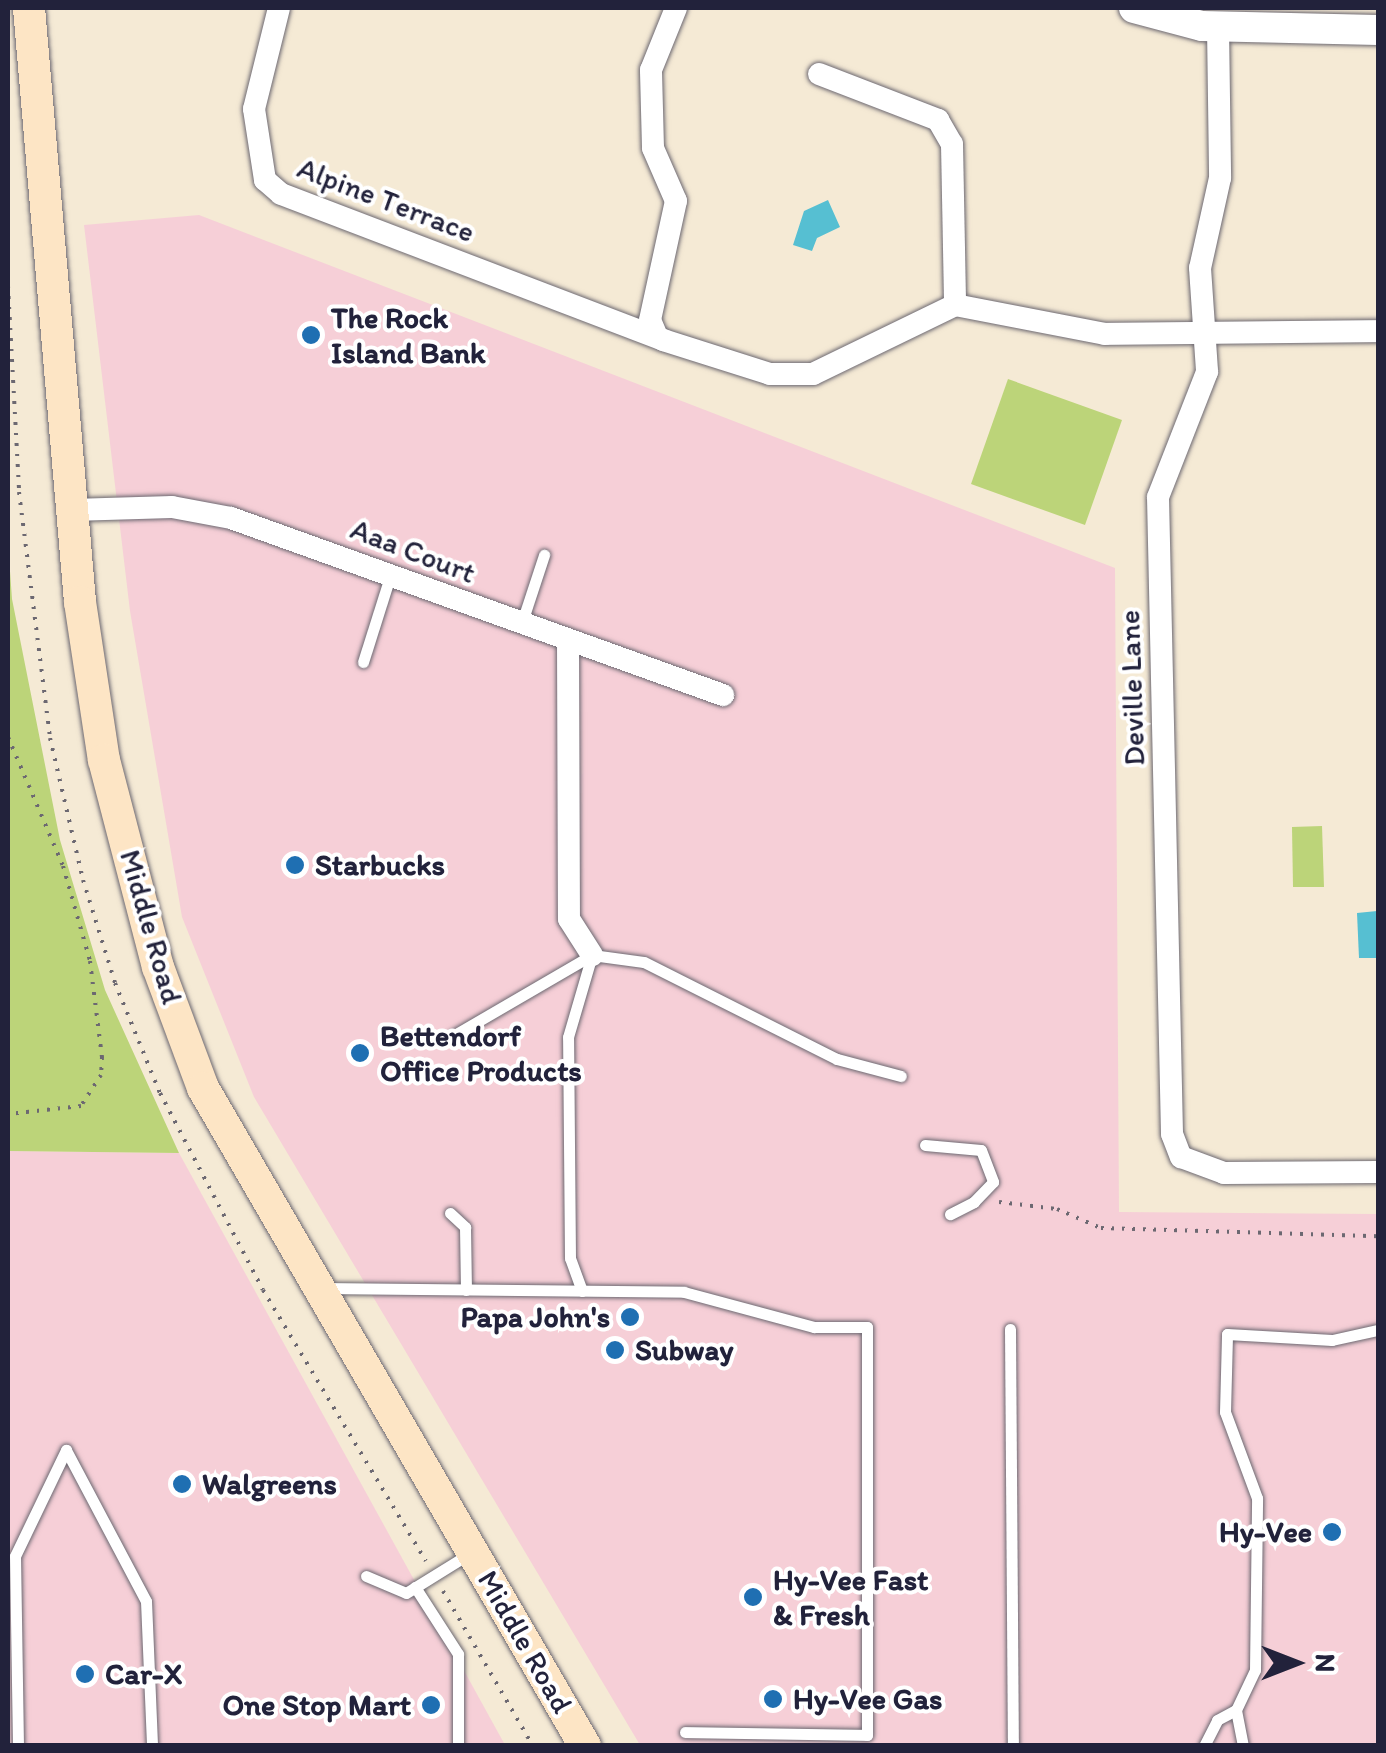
<!DOCTYPE html>
<html>
<head>
<meta charset="utf-8">
<style>
	body { margin:0 }
	#map { position:relative; width:1386px; height:1753px; overflow:hidden; background:#f5ead5; font-family:Itim,sans-serif }
	div>[style] { position:absolute }
	[style*='--x'] { left:calc(var(--x)*1px); top:calc(var(--y)*1px); width:calc(var(--w)*1px); rotate:calc(var(--a)*1deg) }
	.built>* { inset:0; background:#f6cfd7 }
	.green>* { inset:0; background:#bcd479 }
	.water>* { inset:0; background:#56bfd2 }
	.path>* { height:4px; margin-top:-2px; transform-origin:0; background:repeating-linear-gradient(90deg,#6c6871 0 2.5px,transparent 0 10.5px) }
	.roads { filter:drop-shadow(0 0 2px #6c6871) drop-shadow(0 0 2px #6c6871) }
	.service>* { height:11px; margin:-5.5px; padding:0 5.5px; transform-origin:5.5px; border-radius:5.5px; background:#fff }
	.minor>* { height:22px; margin:-11px; padding:0 11px; transform-origin:11px; border-radius:11px; background:#fff }
	.tertiary>* { height:30px; margin:-15px; padding:0 15px; transform-origin:15px; border-radius:15px; background:#fff }
	.secondary>* { height:32px; margin:-16px; padding:0 16px; transform-origin:16px; border-radius:16px; background:#fde5c5 }
	.dots>* { width:28px; height:28px; translate:-50% -50%; box-sizing:border-box; border:5px solid #fff; border-radius:50% }
	span { translate:-50% -50%; white-space:nowrap; text-align:center; line-height:1.15; -webkit-text-stroke:8px #fff; paint-order:stroke }
	.street-label { font-size:30px; color:#22223b }
	.poi-label { font-size:30px; color:#22223b; font-weight:700 }
	.left { translate:0 -50%; text-align:left }
	.right { translate:-100% -50%; text-align:right }
	.frame { position:absolute; inset:0; border:10px solid #22223b; pointer-events:none }
	.north { position:absolute; left:1246px; top:1613px; width:100px; height:100px; -webkit-text-stroke:8px #fff; paint-order:stroke; rotate:90deg; font-size:28px; font-weight:700; line-height:40px; text-align:center; color:#22223b }
	.north::after { content:''; display:block; margin:auto; width:35px; height:45px; background:#22223b; clip-path:polygon(50% 0,100% 100%,50% 72%,0 100%) }
</style>
</head>
<body>
<div id="map">
	<div class="built">
		<i style="clip-path:polygon(199px 215px,1115px 568px,1119px 1212px,1378px 1214px,1378px 1745px,640px 1745px,254px 1097px,182px 917px,130px 611px,84px 225px)"></i>
		<i style="clip-path:polygon(8px 1151px,179px 1153px,505px 1745px,8px 1746px)"></i>
	</div>
	<div class="green">
		<i style="clip-path:polygon(1008px 379px,1122px 420px,1085px 525px,971px 484px)"></i>
		<i style="clip-path:polygon(8px 543px,12px 599px,60px 840px,105px 990px,179px 1153px,8px 1151px)"></i>
		<i style="clip-path:polygon(1322px 826px,1324px 887px,1293px 887px,1292px 827px)"></i>
	</div>
	<div class="water">
		<i style="clip-path:polygon(828px 200px,840px 227px,817px 238px,812px 251px,793px 245px,804px 211px)"></i>
		<i style="clip-path:polygon(1377px 911px,1378px 958px,1359px 958px,1357px 913px)"></i>
	</div>
	<div class="path">
		<i style="--x:8;--y:286;--w:206;--a:86.9"></i>
		<i style="--x:19;--y:492;--w:248;--a:82.8"></i>
		<i style="--x:50;--y:738;--w:146;--a:76.9"></i>
		<i style="--x:83;--y:880;--w:108;--a:72.7"></i>
		<i style="--x:115;--y:983;--w:119;--a:67.8"></i>
		<i style="--x:160;--y:1093;--w:222;--a:62.4"></i>
		<i style="--x:263;--y:1290;--w:316;--a:59"></i>
		<i style="--x:8;--y:737;--w:140;--a:66.9"></i>
		<i style="--x:63;--y:866;--w:99;--a:74.1"></i>
		<i style="--x:90;--y:961;--w:97;--a:82.9"></i>
		<i style="--x:102;--y:1057;--w:18;--a:93"></i>
		<i style="--x:101;--y:1075;--w:37;--a:123"></i>
		<i style="--x:81;--y:1106;--w:73;--a:173.7"></i>
		<i style="--x:999;--y:1202;--w:58;--a:6.9"></i>
		<i style="--x:1057;--y:1209;--w:48;--a:23.4"></i>
		<i style="--x:1101;--y:1228;--w:277;--a:1.7"></i>
		<i style="--x:443;--y:1591;--w:179;--a:59.9"></i>
	</div>
	<div class="roads">
		<div class="service">
			<i style="--x:521;--y:625;--w:74;--a:-71.8"></i>
			<i style="--x:363;--y:662;--w:93;--a:-72.5"></i>
			<i style="--x:451;--y:1037;--w:163;--a:-30.2"></i>
			<i style="--x:592;--y:955;--w:52;--a:7.7"></i>
			<i style="--x:644;--y:962;--w:216;--a:26.7"></i>
			<i style="--x:837;--y:1059;--w:66;--a:14.9"></i>
			<i style="--x:925;--y:1145;--w:56;--a:5.1"></i>
			<i style="--x:981;--y:1150;--w:34;--a:69"></i>
			<i style="--x:993;--y:1182;--w:28;--a:134"></i>
			<i style="--x:974;--y:1202;--w:27;--a:153"></i>
			<i style="--x:450;--y:1213;--w:21;--a:43"></i>
			<i style="--x:465;--y:1227;--w:63;--a:89.1"></i>
			<i style="--x:326;--y:1288;--w:358;--a:0.6"></i>
			<i style="--x:684;--y:1292;--w:135;--a:15.1"></i>
			<i style="--x:814;--y:1327;--w:53;--a:0"></i>
			<i style="--x:867;--y:1327;--w:408;--a:90"></i>
			<i style="--x:867;--y:1735;--w:182;--a:-179.1"></i>
			<i style="--x:582;--y:1291;--w:35;--a:-110"></i>
			<i style="--x:570;--y:1258;--w:221;--a:-90.5"></i>
			<i style="--x:568;--y:1037;--w:85;--a:-73.7"></i>
			<i style="--x:1010;--y:1329;--w:417;--a:89.6"></i>
			<i style="--x:366;--y:1576;--w:43;--a:23"></i>
			<i style="--x:406;--y:1593;--w:78;--a:-31.8"></i>
			<i style="--x:415;--y:1587;--w:80;--a:57.3"></i>
			<i style="--x:458;--y:1654;--w:92;--a:90"></i>
			<i style="--x:1236;--y:1710;--w:37;--a:79"></i>
			<i style="--x:18;--y:1746;--w:190;--a:-90.9"></i>
			<i style="--x:15;--y:1556;--w:118;--a:-64.3"></i>
			<i style="--x:66;--y:1450;--w:171;--a:62.1"></i>
			<i style="--x:146;--y:1601;--w:145;--a:87.6"></i>
			<i style="--x:1204;--y:1746;--w:29;--a:-63"></i>
			<i style="--x:1217;--y:1720;--w:21;--a:-28"></i>
			<i style="--x:1236;--y:1710;--w:44;--a:-64.6"></i>
			<i style="--x:1255;--y:1670;--w:172;--a:-89.3"></i>
			<i style="--x:1257;--y:1498;--w:92;--a:-110.4"></i>
			<i style="--x:1225;--y:1412;--w:78;--a:-88.5"></i>
			<i style="--x:1227;--y:1334;--w:105;--a:3.3"></i>
			<i style="--x:1332;--y:1340;--w:47;--a:-12.3"></i>
		</div>
		<div class="minor">
			<i style="--x:279;--y:8;--w:104;--a:103.9"></i>
			<i style="--x:254;--y:109;--w:72;--a:81.2"></i>
			<i style="--x:265;--y:180;--w:21;--a:41"></i>
			<i style="--x:281;--y:194;--w:409;--a:20.9"></i>
			<i style="--x:663;--y:340;--w:112;--a:17.6"></i>
			<i style="--x:770;--y:374;--w:43;--a:0"></i>
			<i style="--x:813;--y:374;--w:158;--a:-25.9"></i>
			<i style="--x:955;--y:305;--w:153;--a:10.9"></i>
			<i style="--x:1105;--y:334;--w:273;--a:-0.6"></i>
			<i style="--x:1218;--y:27;--w:151;--a:89.2"></i>
			<i style="--x:1220;--y:178;--w:92;--a:102.5"></i>
			<i style="--x:1200;--y:268;--w:104;--a:86.1"></i>
			<i style="--x:1207;--y:372;--w:134;--a:111.4"></i>
			<i style="--x:1158;--y:497;--w:637;--a:88.74"></i>
			<i style="--x:1172;--y:1134;--w:25;--a:69"></i>
			<i style="--x:1181;--y:1157;--w:46;--a:20.4"></i>
			<i style="--x:1224;--y:1173;--w:154;--a:-0.4"></i>
			<i style="--x:819;--y:74;--w:128;--a:21.1"></i>
			<i style="--x:938;--y:120;--w:28;--a:60"></i>
			<i style="--x:952;--y:144;--w:161;--a:88.9"></i>
			<i style="--x:656;--y:334;--w:15;--a:-113"></i>
			<i style="--x:650;--y:320;--w:122;--a:-77.7"></i>
			<i style="--x:676;--y:201;--w:58;--a:-113.5"></i>
			<i style="--x:653;--y:148;--w:78;--a:-91.5"></i>
			<i style="--x:651;--y:70;--w:67;--a:-68"></i>
			<i style="--x:72;--y:510;--w:100;--a:-1.7"></i>
			<i style="--x:172;--y:507;--w:60;--a:10.6"></i>
			<i style="--x:231;--y:518;--w:523;--a:19.79"></i>
			<i style="--x:568;--y:642;--w:277;--a:89.8"></i>
			<i style="--x:569;--y:919;--w:43;--a:57.4"></i>
		</div>
		<div class="tertiary">
			<i style="--x:1134;--y:8;--w:70;--a:14.8"></i>
			<i style="--x:1202;--y:26;--w:176;--a:1.3"></i>
		</div>
		<div class="secondary">
			<i style="--x:29;--y:8;--w:596;--a:85.09"></i>
			<i style="--x:80;--y:602;--w:160;--a:81.4"></i>
			<i style="--x:104;--y:760;--w:214;--a:75.4"></i>
			<i style="--x:158;--y:967;--w:129;--a:69.6"></i>
			<i style="--x:203;--y:1088;--w:761;--a:59.86"></i>
		</div>
	</div>
	<div class="dots">
		<i style="left:311px;top:335px;background:#1f6fb2"></i>
		<i style="left:295px;top:865px;background:#1f6fb2"></i>
		<i style="left:360px;top:1053px;background:#1f6fb2"></i>
		<i style="left:630px;top:1317px;background:#1f6fb2"></i>
		<i style="left:615px;top:1350px;background:#1f6fb2"></i>
		<i style="left:182px;top:1484px;background:#1f6fb2"></i>
		<i style="left:1332px;top:1532px;background:#1f6fb2"></i>
		<i style="left:753px;top:1597px;background:#1f6fb2"></i>
		<i style="left:85px;top:1674px;background:#1f6fb2"></i>
		<i style="left:773px;top:1699px;background:#1f6fb2"></i>
		<i style="left:431px;top:1705px;background:#1f6fb2"></i>
	</div>
	<div class="street-label">
		<span style="left:386px;top:200px;rotate:21deg">Alpine Terrace</span>
		<span style="left:413px;top:551px;rotate:21deg">Aaa Court</span>
		<span style="left:1132px;top:688px;rotate:-92deg">Deville Lane</span>
		<span style="left:151px;top:927px;rotate:74deg">Middle Road</span>
		<span style="left:525px;top:1642px;rotate:60deg">Middle Road</span>
	</div>
	<div class="poi-label">
		<span class="left" style="left:331px;top:335px">The Rock<br>Island Bank</span>
		<span class="left" style="left:315px;top:865px">Starbucks</span>
		<span class="left" style="left:380px;top:1053px">Bettendorf<br>Office Products</span>
		<span class="right" style="left:610px;top:1317px">Papa John's</span>
		<span class="left" style="left:635px;top:1350px">Subway</span>
		<span class="left" style="left:202px;top:1484px">Walgreens</span>
		<span class="right" style="left:1312px;top:1532px">Hy-Vee</span>
		<span class="left" style="left:773px;top:1597px">Hy-Vee Fast<br>&amp; Fresh</span>
		<span class="left" style="left:105px;top:1674px">Car-X</span>
		<span class="left" style="left:793px;top:1699px">Hy-Vee Gas</span>
		<span class="right" style="left:411px;top:1705px">One Stop Mart</span>
	</div>
	<div class="frame"></div>
	<div class="north">N</div>
</div>
</body>
</html>
